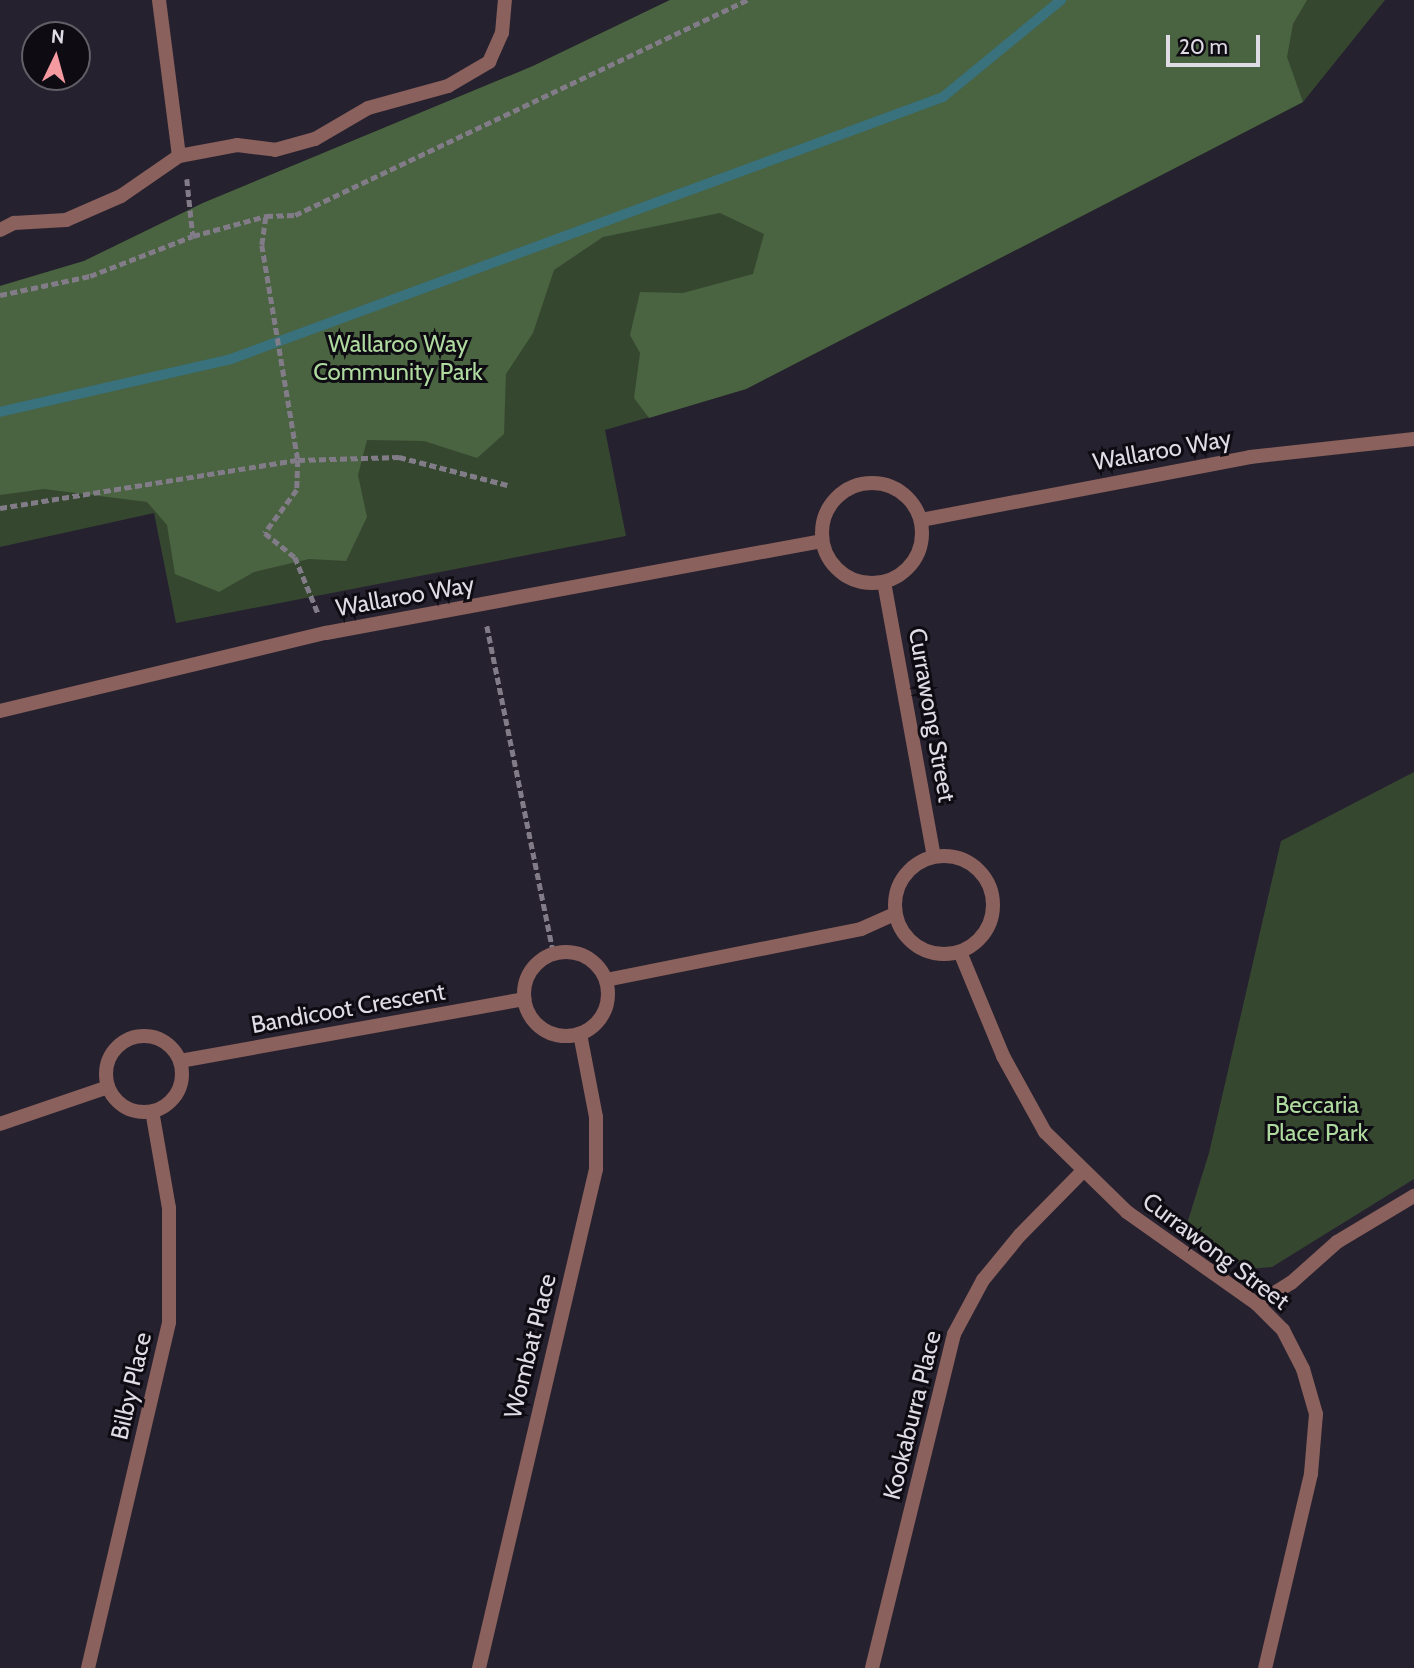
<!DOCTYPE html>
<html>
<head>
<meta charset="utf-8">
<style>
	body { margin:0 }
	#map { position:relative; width:1414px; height:1668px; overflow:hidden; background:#26212f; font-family:Cabin,sans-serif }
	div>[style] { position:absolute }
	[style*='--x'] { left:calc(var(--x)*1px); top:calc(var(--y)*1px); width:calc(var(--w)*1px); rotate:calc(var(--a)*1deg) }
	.green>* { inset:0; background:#364730 }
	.forest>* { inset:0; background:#4a6340 }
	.stream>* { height:10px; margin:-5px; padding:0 5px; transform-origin:5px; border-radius:5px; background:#39717d }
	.path>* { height:4.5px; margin-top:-2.25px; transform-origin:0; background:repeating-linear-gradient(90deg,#817c88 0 7px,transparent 0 10.5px) }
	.minor>* { height:14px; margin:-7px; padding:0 7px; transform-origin:7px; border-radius:7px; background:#8a615c }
	.minor>.ring { margin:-7px; padding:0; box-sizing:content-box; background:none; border:14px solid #8a615c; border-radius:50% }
	.tertiary>* { height:14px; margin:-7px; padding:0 7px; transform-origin:7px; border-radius:7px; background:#8a615c }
	.tertiary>.ring { margin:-7px; padding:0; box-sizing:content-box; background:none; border:14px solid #8a615c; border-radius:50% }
	span { translate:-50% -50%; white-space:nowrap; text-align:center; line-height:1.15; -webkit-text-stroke:6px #0e0c12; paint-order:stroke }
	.park-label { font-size:24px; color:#afda9f }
	.street-label { font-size:24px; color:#e0dce6 }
	.north { position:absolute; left:21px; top:21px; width:70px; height:70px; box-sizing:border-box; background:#0e0c12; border:2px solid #625f67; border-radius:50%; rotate:5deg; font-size:19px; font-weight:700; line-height:28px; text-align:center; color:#e0dce6 }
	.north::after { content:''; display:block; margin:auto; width:24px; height:32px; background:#f49aa0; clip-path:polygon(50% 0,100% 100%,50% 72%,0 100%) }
	.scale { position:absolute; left:1166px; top:35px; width:94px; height:32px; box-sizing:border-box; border:4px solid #e0dce6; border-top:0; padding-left:9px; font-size:21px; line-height:24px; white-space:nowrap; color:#e0dce6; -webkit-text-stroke:5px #0e0c12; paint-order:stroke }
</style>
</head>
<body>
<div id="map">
	<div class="green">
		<i style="clip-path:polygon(670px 0,1385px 0,1303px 102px,746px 389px,605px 430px,626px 536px,176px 623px,154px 513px,0 547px,0 286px,84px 261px,203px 203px,533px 66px)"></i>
		<i style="clip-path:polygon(1414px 772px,1414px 1179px,1272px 1267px,1247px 1269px,1186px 1227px,1209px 1153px,1281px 841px)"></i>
	</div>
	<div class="forest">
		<i style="clip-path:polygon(670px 0,1307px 0,1293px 24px,1287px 57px,1303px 102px,746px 389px,649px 418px,634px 398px,640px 353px,630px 335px,640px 292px,683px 293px,753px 274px,764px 234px,720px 213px,603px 237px,554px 270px,533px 333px,506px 374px,504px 434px,477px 458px,424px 441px,367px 440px,358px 475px,367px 517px,346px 561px,309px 559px,254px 572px,219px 592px,175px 574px,167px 525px,147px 502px,44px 489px,0 495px,0 286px,84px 261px,203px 203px,533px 66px)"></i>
	</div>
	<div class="stream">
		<i style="--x:0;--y:412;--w:237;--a:-12.9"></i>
		<i style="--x:231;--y:359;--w:759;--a:-20.2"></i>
		<i style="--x:943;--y:97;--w:153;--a:-39.4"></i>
	</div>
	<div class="path">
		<i style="--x:187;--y:179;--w:57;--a:84"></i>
		<i style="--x:266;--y:217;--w:28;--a:98"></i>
		<i style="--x:262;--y:245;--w:218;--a:80.5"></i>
		<i style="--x:298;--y:460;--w:30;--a:92"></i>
		<i style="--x:297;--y:490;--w:54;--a:126.7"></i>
		<i style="--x:265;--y:533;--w:38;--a:39"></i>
		<i style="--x:295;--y:557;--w:61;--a:67.7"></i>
		<i style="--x:0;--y:295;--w:92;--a:-11.9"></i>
		<i style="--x:90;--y:276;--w:110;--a:-21.2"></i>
		<i style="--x:193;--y:236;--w:76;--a:-15.3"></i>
		<i style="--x:266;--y:216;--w:29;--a:-2"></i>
		<i style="--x:295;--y:215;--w:501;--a:-25.44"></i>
		<i style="--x:0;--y:508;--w:302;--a:-9.2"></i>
		<i style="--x:298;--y:460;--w:101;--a:-1.7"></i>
		<i style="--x:399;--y:457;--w:112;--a:14.5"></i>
		<i style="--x:487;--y:626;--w:335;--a:78.5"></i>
	</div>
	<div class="minor">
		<i style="--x:159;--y:0;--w:157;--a:82.7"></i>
		<i style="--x:0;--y:230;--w:16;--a:-27"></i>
		<i style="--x:14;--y:223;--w:52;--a:-3.3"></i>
		<i style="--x:66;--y:220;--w:60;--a:-23.6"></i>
		<i style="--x:121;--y:196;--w:70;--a:-34.6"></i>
		<i style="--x:179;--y:156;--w:59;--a:-10.7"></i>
		<i style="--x:237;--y:145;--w:38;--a:7"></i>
		<i style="--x:275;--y:150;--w:41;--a:-15.4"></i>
		<i style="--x:315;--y:139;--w:61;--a:-30.3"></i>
		<i style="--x:368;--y:108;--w:83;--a:-15.4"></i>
		<i style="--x:448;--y:86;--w:48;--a:-30.3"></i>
		<i style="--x:489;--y:62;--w:32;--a:-66"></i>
		<i style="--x:502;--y:33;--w:33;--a:-85"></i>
		<i style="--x:884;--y:582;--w:279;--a:79.7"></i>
		<i class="ring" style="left:895px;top:856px;width:84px;height:84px"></i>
		<i class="ring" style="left:524px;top:952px;width:70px;height:70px"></i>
		<i style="--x:960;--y:952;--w:113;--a:67.5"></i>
		<i style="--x:1003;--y:1056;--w:87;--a:61.1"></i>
		<i style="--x:1045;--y:1132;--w:115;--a:44.3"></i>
		<i style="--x:1127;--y:1212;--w:159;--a:35.3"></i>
		<i style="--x:1257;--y:1304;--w:37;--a:45"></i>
		<i style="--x:1283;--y:1330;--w:44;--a:62.9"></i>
		<i style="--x:1303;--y:1369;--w:47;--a:73.9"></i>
		<i style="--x:1316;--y:1414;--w:60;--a:94.8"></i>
		<i style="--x:1311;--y:1474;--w:199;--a:103.3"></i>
		<i style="--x:606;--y:980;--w:260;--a:-11.3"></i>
		<i style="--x:861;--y:929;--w:37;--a:-24"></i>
		<i class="ring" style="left:106px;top:1036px;width:62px;height:62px"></i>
		<i style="--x:180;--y:1061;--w:350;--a:-10.2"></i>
		<i style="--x:0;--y:1124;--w:114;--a:-18.9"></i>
		<i style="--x:1257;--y:1304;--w:40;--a:-32"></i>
		<i style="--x:1291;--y:1283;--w:62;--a:-41.7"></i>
		<i style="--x:1337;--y:1242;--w:90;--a:-30.9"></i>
		<i style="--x:88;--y:1668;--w:355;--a:-76.8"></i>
		<i style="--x:169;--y:1322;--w:114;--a:-90"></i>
		<i style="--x:169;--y:1208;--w:98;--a:-99.9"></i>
		<i style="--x:479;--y:1668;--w:513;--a:-76.8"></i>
		<i style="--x:596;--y:1169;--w:52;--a:-90"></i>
		<i style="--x:596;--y:1117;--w:85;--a:-100.9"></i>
		<i style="--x:872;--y:1668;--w:344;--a:-76.2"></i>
		<i style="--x:954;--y:1334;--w:61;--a:-61.8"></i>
		<i style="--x:983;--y:1280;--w:58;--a:-50.6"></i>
		<i style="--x:1020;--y:1235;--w:88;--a:-45.5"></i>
	</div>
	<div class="tertiary">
		<i class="ring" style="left:822px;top:483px;width:86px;height:86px"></i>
		<i style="--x:921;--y:520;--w:335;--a:-10.8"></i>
		<i style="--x:1250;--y:457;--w:165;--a:-6.3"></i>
		<i style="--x:0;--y:711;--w:335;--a:-13.5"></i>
		<i style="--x:326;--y:633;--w:504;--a:-10.51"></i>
	</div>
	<div class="park-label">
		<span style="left:398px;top:358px">Wallaroo Way<br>Community Park</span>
		<span style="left:1317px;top:1119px">Beccaria<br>Place Park</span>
	</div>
	<div class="street-label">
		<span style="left:1162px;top:450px;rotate:-10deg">Wallaroo Way</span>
		<span style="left:405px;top:596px;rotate:-10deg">Wallaroo Way</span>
		<span style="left:932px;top:715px;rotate:80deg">Currawong Street</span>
		<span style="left:348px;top:1008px;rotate:-10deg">Bandicoot Crescent</span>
		<span style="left:1216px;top:1251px;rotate:37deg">Currawong Street</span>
		<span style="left:530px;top:1346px;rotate:-76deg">Wombat Place</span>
		<span style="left:131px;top:1386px;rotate:-77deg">Bilby Place</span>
		<span style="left:912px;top:1415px;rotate:-76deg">Kookaburra Place</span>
	</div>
	<div class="north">N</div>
	<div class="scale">20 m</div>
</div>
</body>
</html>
